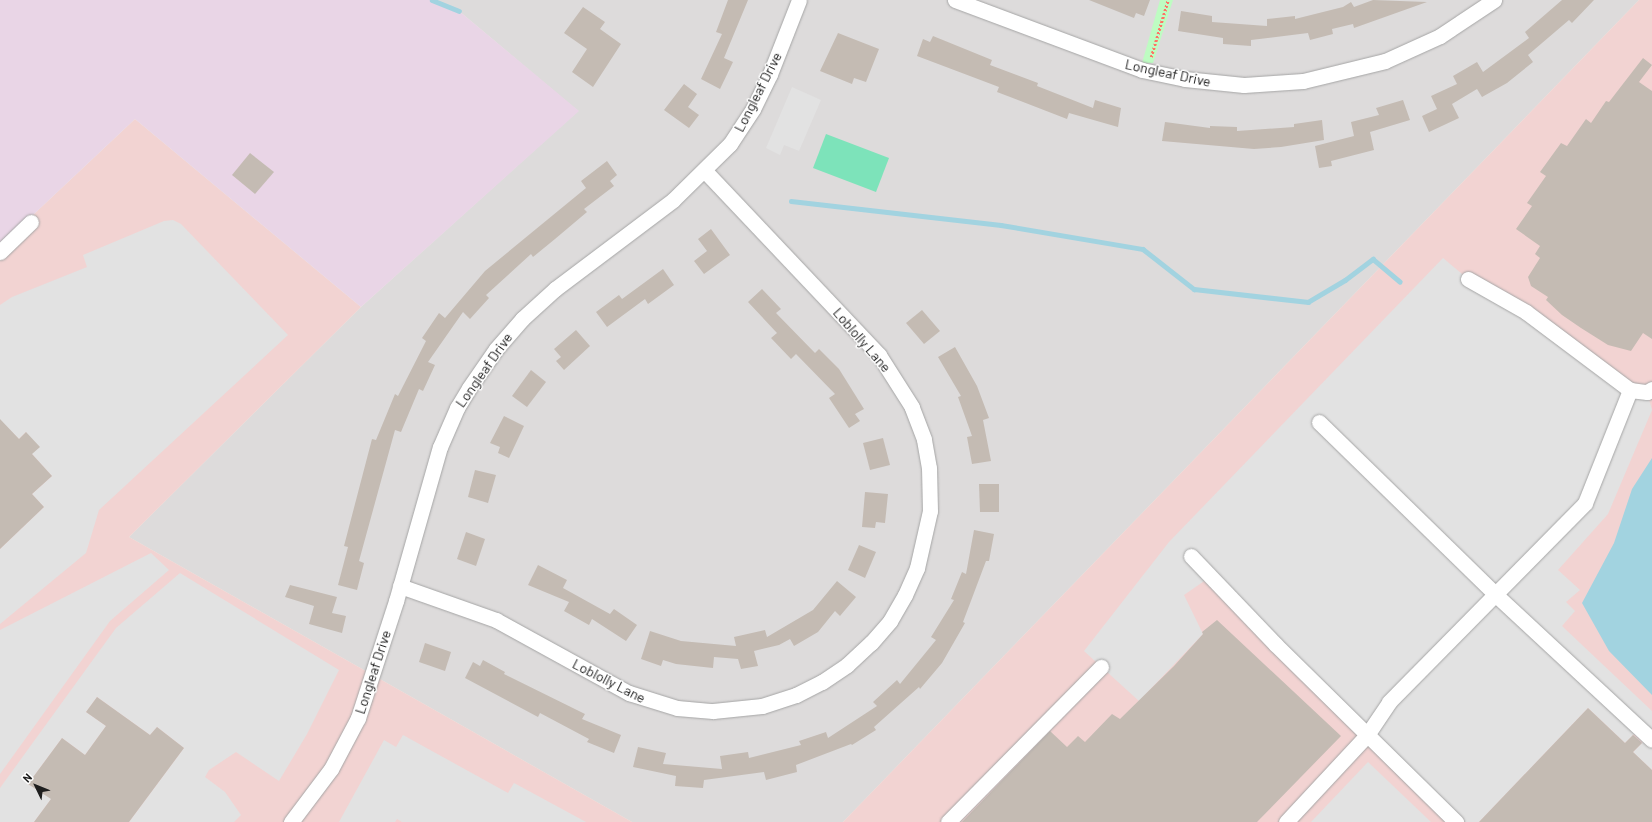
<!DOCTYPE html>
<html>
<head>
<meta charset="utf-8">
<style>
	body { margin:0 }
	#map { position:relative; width:1652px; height:822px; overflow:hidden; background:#f0ece4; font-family:Barlow,sans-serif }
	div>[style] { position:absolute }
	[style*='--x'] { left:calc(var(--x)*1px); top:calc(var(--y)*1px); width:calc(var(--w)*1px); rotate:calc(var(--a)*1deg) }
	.residential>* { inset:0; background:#dddbdb }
	.commercial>* { inset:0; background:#f2d3d2 }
	.industrial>* { inset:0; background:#e9d5e6 }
	.park>* { inset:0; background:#befcc2 }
	.pitch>* { inset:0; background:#7de3ba }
	.parking>* { inset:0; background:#e2e2e2 }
	.water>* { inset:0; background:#a2d3e0 }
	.stream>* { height:4.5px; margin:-2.25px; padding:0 2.25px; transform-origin:2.25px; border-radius:2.25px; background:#a2d3e0 }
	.building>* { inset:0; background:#c4bbb3 }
	.path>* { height:2.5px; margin-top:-1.25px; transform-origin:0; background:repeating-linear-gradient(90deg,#ff7266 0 2px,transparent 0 4px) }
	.roads { filter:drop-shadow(0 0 1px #a5a5a5) drop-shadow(0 0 1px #a5a5a5) }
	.minor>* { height:15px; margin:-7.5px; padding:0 7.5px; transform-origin:7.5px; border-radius:7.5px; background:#fff }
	span { translate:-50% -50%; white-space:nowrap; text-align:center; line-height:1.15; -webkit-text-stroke:3px #fff; paint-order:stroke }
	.street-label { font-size:14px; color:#1e1e1e }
	.north { position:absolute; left:16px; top:766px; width:40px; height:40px; -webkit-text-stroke:3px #fff; paint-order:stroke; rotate:313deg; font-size:11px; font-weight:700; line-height:16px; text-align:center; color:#1e1e1e }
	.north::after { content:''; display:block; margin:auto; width:14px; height:18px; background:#1e1e1e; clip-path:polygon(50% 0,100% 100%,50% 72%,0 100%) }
</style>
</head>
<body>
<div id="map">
	<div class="residential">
		<i style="clip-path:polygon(432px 0,1639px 0,843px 822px,632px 822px,129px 537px,361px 307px,578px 111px,459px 11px)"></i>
	</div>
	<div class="commercial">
		<i style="clip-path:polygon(1639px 0,1652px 0,1652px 822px,843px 822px)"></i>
		<i style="clip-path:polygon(135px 119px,361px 307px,129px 537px,632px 822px,0 822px,0 246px)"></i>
	</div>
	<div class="industrial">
		<i style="clip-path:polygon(0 0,432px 0,459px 11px,579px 111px,361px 307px,135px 119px,0 246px)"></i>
	</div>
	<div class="park">
		<i style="clip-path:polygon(1160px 0,1173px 0,1153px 63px,1142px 63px)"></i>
	</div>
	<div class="pitch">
		<i style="clip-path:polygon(826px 134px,889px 158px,876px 192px,813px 168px)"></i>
	</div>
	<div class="parking">
		<i style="clip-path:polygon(792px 87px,821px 100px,799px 151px,784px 145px,780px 155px,766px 148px)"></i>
		<i style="clip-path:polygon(173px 220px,181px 224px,288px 335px,99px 510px,86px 553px,0 624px,0 549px,44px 507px,32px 494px,52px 476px,32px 454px,26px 432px,19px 439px,0 420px,0 305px,12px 297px,87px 267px,83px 255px,164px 221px)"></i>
		<i style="clip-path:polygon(1443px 258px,1468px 279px,1595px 365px,1647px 392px,1652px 410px,1608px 514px,1558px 570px,1580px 590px,1566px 602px,1575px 611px,1562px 626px,1652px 711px,1652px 770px,1633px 752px,1643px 742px,1634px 734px,1625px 743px,1588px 708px,1479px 822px,1456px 822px,1210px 577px,1184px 595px,1203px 634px,1139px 701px,1084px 651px,1169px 542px)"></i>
		<i style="clip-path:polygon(151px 553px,169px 570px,110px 621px,0 774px,0 630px)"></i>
		<i style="clip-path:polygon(180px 573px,339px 670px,307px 734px,279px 781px,236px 752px,209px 770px,205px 777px,225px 792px,241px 815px,234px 822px,129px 822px,184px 748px,157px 727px,150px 735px,97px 697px,86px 712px,106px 726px,85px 755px,62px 738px,28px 784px,45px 795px,51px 787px,57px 791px,34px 822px,0 822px,0 788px,116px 628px)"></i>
		<i style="clip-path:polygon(403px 735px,508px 793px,514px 783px,586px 822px,402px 822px,397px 819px,395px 822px,339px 822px,384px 740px,396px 747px)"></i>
		<i style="clip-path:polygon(1368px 762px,1431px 822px,1311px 822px)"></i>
	</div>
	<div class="water">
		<i style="clip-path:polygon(1652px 458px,1652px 695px,1609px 651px,1582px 603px,1614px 543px,1632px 489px)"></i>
	</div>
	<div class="stream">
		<i style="--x:432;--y:0;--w:29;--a:22"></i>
		<i style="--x:791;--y:201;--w:211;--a:6.5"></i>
		<i style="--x:1001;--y:225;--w:144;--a:9.6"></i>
		<i style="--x:1143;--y:249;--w:65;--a:38.1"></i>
		<i style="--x:1194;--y:289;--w:115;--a:6.5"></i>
		<i style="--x:1308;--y:302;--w:43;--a:-30.7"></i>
		<i style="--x:1345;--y:280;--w:35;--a:-37"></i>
		<i style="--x:1373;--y:259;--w:35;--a:40"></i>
	</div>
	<div class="building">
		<i style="clip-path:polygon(728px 0,748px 0,724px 58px,733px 62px,720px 89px,701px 79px,722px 34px,716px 32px)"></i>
		<i style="clip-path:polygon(1089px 0,1150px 0,1144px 16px,1136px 13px,1134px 18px)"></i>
		<i style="clip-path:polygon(1373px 0,1427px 2px,1354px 28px,1353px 24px,1332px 29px,1333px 34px,1310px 40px,1308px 33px,1251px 40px,1251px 46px,1223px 44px,1223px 38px,1178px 31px,1181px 11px,1212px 16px,1212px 22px,1267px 26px,1267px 19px,1295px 16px,1295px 19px,1343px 7px,1351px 2px,1354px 7px)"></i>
		<i style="clip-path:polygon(1562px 0,1594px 0,1572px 23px,1569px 20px,1528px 55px,1533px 62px,1507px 83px,1482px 97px,1477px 89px,1452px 104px,1459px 118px,1429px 132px,1422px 116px,1437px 109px,1431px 96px,1457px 84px,1453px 76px,1477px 62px,1483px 72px,1529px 38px,1525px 32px)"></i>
		<i style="clip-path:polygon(583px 7px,605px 22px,600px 29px,621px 44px,593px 87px,572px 72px,587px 49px,564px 33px)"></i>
		<i style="clip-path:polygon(838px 33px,879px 49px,866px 82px,854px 78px,852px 84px,820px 71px)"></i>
		<i style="clip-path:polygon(933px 36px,992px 60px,990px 65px,1038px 83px,1037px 86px,1093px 108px,1095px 100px,1121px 108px,1118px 127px,1069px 113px,1067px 119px,997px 92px,999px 87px,917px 56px,923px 39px,930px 42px)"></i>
		<i style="clip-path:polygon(1643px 58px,1652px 65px,1639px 82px,1652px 91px,1652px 339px,1643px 333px,1631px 351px,1608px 345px,1581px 328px,1562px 315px,1546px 300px,1548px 297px,1531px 286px,1528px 277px,1540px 258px,1535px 254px,1540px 246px,1516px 229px,1532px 206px,1527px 203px,1546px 176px,1540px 172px,1561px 143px,1567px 146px,1586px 119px,1591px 123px,1606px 101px,1609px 102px)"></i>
		<i style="clip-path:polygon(684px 84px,697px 94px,688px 107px,699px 115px,689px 128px,664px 110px)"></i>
		<i style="clip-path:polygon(1403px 100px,1410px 120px,1370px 132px,1374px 150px,1331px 161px,1332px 166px,1319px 168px,1315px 146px,1354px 136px,1351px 122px,1379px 115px,1376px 108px)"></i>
		<i style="clip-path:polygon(1322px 120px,1324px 140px,1281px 147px,1254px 149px,1162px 141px,1165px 122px,1210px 128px,1210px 126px,1237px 127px,1237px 131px,1294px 127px,1294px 124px)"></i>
		<i style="clip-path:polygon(250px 153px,274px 172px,255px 194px,232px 175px)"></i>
		<i style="clip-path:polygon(607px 161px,617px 175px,610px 181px,614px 186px,584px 209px,587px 212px,555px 239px,533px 257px,531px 254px,486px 295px,489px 298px,470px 319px,463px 312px,428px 362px,435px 365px,423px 391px,419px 389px,401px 432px,395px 430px,359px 561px,364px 563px,357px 590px,338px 585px,348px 547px,344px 546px,372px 439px,376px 440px,395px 394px,398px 396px,426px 341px,422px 338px,439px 313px,445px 318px,485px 271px,586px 188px,581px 181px)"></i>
		<i style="clip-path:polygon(711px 229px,730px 255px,704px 274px,694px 261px,707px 251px,698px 239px)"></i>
		<i style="clip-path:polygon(663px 269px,674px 285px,648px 304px,645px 299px,607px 327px,596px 312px,619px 295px,622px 299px)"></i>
		<i style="clip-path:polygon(762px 289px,781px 309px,776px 313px,815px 353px,819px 349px,839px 369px,864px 409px,855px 414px,860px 421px,849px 428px,829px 398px,835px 394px,796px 354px,791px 359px,771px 338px,777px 333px,748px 302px)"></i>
		<i style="clip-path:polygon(922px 310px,940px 331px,924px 344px,906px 323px)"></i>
		<i style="clip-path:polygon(576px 330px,590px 346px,564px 370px,556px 361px,561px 357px,554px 349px)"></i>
		<i style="clip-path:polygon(955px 347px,977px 386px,989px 418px,983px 420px,991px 461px,972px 464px,967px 437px,972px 436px,958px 397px,961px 396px,938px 357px)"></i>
		<i style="clip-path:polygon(531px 370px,546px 382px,527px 407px,512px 396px)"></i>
		<i style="clip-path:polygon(504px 416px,524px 426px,509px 458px,498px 453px,500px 447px,490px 443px)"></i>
		<i style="clip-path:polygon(0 419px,19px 439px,26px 432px,40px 447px,32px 454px,52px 476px,32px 494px,44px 507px,0 549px)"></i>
		<i style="clip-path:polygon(883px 438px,890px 465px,870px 470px,863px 443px)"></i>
		<i style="clip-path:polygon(475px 470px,496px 475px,488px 503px,468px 497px)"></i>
		<i style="clip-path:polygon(979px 484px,999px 484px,999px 512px,980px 512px)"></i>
		<i style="clip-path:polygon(865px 492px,888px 494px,885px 523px,876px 522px,875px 528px,862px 527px)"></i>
		<i style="clip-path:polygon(974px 530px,994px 534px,989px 561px,986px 561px,963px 622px,965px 623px,942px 663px,920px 689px,919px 687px,874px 727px,876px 730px,852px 745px,851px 744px,796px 765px,797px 772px,766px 780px,764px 772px,704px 780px,703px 788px,675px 786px,676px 776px,633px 767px,638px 747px,666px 753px,663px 764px,722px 769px,720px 756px,748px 752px,749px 758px,801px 745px,799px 741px,826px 732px,828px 738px,877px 706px,873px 702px,897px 680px,900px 684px,936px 640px,931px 637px,954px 600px,951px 599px,962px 572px,966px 574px)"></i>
		<i style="clip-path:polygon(466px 532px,485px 539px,476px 566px,457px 559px)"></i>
		<i style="clip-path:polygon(859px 545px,876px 552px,865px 578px,848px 570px)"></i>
		<i style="clip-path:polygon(538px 565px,567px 580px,563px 588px,610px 614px,614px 609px,637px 625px,626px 641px,592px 619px,589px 625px,564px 611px,569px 602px,528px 585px)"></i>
		<i style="clip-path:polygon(837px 581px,856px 597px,840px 616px,835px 611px,818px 632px,794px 646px,790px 639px,779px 645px,754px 651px,758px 666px,741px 669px,738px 659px,714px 657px,713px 668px,676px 664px,663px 660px,661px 666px,641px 659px,650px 631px,681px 641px,736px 646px,734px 637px,765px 630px,767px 637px,813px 610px)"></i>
		<i style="clip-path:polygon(290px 585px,337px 597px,332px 613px,346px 616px,342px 633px,309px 624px,314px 606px,285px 597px)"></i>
		<i style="clip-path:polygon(1217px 620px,1341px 736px,1257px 822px,962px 822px,1050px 731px,1067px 747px,1078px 736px,1085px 742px,1112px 714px,1120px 719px,1174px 666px,1203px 634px,1202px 632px)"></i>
		<i style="clip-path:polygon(425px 643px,451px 652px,445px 671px,419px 662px)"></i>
		<i style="clip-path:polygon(483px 660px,505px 672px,504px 674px,585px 714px,582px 719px,621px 735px,614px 753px,587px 742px,589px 739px,540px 713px,538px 717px,465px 678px,473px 662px,480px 666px)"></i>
		<i style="clip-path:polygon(97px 697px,150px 735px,157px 727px,184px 748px,129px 822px,34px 822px,51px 799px,28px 784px,62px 738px,85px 755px,106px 726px,86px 712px)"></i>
		<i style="clip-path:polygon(1588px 708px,1625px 743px,1633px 735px,1642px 743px,1633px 752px,1652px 770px,1652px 822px,1479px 822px)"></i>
	</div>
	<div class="path">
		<i style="--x:1151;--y:57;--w:59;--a:-73.4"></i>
	</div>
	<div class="roads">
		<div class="minor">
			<i style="--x:955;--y:0;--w:200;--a:20.5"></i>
			<i style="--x:1142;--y:70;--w:44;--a:11.8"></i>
			<i style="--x:1185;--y:79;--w:59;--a:5.8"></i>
			<i style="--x:1244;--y:85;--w:59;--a:-3.9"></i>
			<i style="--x:1303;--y:81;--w:84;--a:-13.7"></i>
			<i style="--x:1385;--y:61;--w:60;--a:-24.4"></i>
			<i style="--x:1440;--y:36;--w:65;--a:-33.7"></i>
			<i style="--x:0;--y:252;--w:43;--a:-44.1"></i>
			<i style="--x:1468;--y:279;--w:67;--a:29.6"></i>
			<i style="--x:1526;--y:312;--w:130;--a:36.9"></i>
			<i style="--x:1630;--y:390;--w:17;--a:7"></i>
			<i style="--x:1647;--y:392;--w:6;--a:-31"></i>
			<i style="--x:1319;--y:422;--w:246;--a:44.3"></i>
			<i style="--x:1495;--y:594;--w:214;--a:42.9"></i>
			<i style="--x:1191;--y:556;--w:122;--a:46.3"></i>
			<i style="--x:1275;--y:644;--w:254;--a:44.5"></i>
			<i style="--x:400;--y:586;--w:102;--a:19.5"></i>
			<i style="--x:496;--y:620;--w:152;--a:28.8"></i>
			<i style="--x:629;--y:693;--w:50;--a:17.4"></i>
			<i style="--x:677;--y:708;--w:36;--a:5"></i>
			<i style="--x:713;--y:711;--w:49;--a:-5.8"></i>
			<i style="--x:762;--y:706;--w:36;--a:-18"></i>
			<i style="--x:796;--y:695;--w:29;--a:-27"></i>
			<i style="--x:822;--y:682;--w:30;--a:-34"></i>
			<i style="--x:847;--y:665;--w:33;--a:-43"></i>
			<i style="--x:871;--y:643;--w:29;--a:-49"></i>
			<i style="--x:890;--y:621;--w:30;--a:-60"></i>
			<i style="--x:905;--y:595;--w:30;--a:-66"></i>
			<i style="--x:917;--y:568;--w:58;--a:-77.2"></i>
			<i style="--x:930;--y:511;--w:43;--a:-91.3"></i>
			<i style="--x:929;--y:468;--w:29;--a:-100"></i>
			<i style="--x:924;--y:439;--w:34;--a:-111"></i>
			<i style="--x:912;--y:407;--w:62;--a:-122.4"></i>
			<i style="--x:879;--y:355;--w:253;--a:-133.4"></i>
			<i style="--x:291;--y:822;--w:66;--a:-53"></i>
			<i style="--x:331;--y:769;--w:58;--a:-62.1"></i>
			<i style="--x:358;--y:718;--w:123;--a:-72"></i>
			<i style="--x:396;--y:601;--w:160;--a:-74.1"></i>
			<i style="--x:440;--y:447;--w:43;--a:-66.4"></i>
			<i style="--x:457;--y:408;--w:23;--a:-59"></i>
			<i style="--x:469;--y:388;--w:47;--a:-55.3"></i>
			<i style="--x:496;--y:349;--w:40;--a:-49"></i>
			<i style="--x:522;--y:319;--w:45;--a:-42.3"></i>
			<i style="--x:555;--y:289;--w:148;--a:-37"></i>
			<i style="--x:673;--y:200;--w:80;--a:-44.5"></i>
			<i style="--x:730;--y:144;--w:42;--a:-56.7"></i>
			<i style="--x:753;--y:109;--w:39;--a:-64"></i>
			<i style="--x:770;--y:74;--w:79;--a:-68.6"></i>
			<i style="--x:948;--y:822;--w:218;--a:-45.4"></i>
			<i style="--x:1286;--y:822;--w:119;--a:-47"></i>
			<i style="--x:1367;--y:735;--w:40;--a:-56"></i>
			<i style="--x:1389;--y:702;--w:279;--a:-45.4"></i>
			<i style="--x:1585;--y:503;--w:122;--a:-68.3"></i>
		</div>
	</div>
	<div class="street-label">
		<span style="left:1168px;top:73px;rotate:12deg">Longleaf Drive</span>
		<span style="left:758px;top:92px;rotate:-63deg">Longleaf Drive</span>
		<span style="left:862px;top:340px;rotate:49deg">Loblolly Lane</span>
		<span style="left:484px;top:370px;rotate:-55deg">Longleaf Drive</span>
		<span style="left:373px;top:672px;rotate:-72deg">Longleaf Drive</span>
		<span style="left:609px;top:681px;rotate:27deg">Loblolly Lane</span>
	</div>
	<div class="north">N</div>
</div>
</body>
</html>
